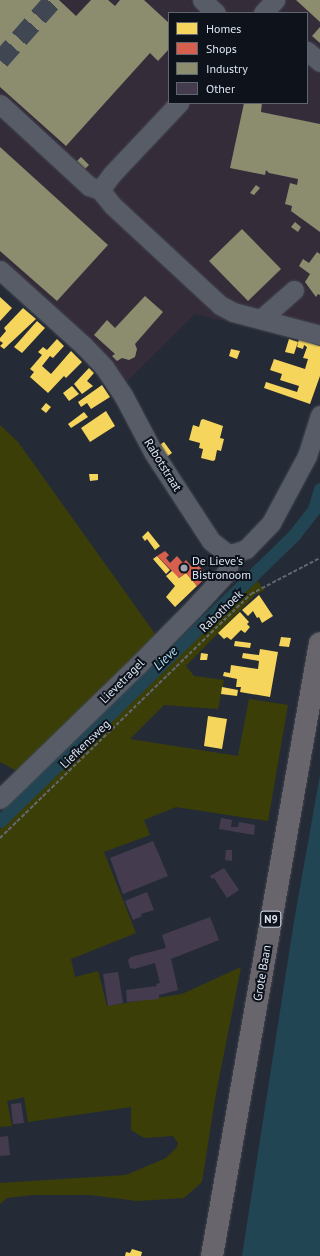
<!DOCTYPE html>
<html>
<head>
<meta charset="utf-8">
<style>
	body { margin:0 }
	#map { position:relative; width:320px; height:1256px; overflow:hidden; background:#252b36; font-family:"PT Sans",sans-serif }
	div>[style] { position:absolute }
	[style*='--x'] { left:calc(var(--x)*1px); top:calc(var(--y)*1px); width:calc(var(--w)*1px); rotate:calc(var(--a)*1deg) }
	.industrial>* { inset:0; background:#352c39 }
	.green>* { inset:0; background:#3b3f07 }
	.water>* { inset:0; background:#224553 }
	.homes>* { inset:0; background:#f6d55c }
	.shops>* { inset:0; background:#d6604d }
	.industry>* { inset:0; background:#8c8c6e }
	.canal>* { height:13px; margin:-6.5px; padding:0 6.5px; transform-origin:6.5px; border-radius:6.5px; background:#224553 }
	.building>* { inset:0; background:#443c4e }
	.minor-tunnel>* { height:19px; margin-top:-9.5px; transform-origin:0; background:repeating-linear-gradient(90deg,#404752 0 19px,transparent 0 29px) }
	.path>* { height:2px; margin-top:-1px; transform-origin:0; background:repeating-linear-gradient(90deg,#636770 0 4px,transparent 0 6px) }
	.roads { filter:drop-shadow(0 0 1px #414650) drop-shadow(0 0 1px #414650) }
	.minor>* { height:19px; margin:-9.5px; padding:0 9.5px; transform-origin:9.5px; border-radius:9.5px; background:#575c66 }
	.major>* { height:22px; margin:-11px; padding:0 11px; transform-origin:11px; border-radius:11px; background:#69656c }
	.dots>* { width:11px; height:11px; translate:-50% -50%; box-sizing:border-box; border:2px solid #0d121b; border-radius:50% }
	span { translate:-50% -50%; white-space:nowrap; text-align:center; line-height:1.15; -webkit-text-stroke:4px #0d121b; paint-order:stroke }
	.shield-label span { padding:1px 3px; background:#0d121b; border:1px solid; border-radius:3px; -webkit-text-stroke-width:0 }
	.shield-label { font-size:11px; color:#dbe4f2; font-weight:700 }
	.street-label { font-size:12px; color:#dbe4f2 }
	.poi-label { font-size:12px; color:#dbe4f2 }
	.left { translate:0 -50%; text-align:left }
	.water-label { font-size:13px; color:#afe4fa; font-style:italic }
	.legend { position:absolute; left:168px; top:12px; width:140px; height:92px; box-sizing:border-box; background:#0d121b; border:1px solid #5f6671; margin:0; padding:5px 7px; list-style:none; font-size:12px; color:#dbe4f2 }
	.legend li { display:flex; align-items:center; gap:8px; height:20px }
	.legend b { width:20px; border:1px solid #5f6671 }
</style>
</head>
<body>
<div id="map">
	<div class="industrial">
		<i style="clip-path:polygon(evenodd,0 0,320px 0,320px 345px,195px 314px,127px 381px,83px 334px,0 258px,0 0,169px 13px,307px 13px,307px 103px,169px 103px,169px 13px)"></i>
	</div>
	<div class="green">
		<i style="clip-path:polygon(0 425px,18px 442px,158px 638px,21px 773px,0 762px)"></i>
		<i style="clip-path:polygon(257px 581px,265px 590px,256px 594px,186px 666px,194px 676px,224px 680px,218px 709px,164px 705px,130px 739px,238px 756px,249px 699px,288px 705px,268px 821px,176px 807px,144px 820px,150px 835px,104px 852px,136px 933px,71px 959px,75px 977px,98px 971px,107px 1006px,182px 994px,241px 967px,215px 1099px,202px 1182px,184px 1198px,137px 1201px,90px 1195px,33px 1195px,7px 1198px,0 1204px,0 1183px,126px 1175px,166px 1158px,177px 1147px,178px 1143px,173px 1136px,144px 1138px,131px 1130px,131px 1107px,28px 1122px,24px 1097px,7px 1101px,12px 1126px,0 1127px,0 829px)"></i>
	</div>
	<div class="water">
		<i style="clip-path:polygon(320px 775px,320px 1256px,242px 1256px,294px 921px)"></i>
	</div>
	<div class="homes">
		<i style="clip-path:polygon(0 297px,12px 308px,0 321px)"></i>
		<i style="clip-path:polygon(23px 308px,36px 319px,4px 349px,0 346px,3px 343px,0 341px,0 338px,6px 331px,4px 328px)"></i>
		<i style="clip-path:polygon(37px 321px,45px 328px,22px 353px,14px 347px)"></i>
		<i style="clip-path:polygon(57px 339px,64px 346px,53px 358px,50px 356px,42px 366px,51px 374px,71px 351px,82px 362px,66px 378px,64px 376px,48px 393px,30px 377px,34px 372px,30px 369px,42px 355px,38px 352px,43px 347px,47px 350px)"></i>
		<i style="clip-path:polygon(289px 339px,298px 342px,294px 354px,285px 352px)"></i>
		<i style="clip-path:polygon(299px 339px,320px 346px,320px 376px,310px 404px,264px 388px,266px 382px,297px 392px,299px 386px,280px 380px,282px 374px,270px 370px,274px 359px,305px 369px,308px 359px,303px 358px,307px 347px,304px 345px,303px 349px,297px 347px)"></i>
		<i style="clip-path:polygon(231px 349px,240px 351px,237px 359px,229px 356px)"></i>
		<i style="clip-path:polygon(89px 368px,94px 373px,87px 381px,93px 386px,82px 394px,74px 384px)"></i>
		<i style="clip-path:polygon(102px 385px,110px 397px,91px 409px,87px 403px,81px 407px,78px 402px)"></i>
		<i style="clip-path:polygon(72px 386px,79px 394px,69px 401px,63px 393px)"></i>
		<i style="clip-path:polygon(46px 403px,51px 407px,46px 413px,41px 409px)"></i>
		<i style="clip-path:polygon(106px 411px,115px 426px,90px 442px,81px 428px)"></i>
		<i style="clip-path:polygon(84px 412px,88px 417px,71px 428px,68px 424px)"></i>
		<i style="clip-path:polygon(203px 419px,223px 426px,220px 438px,224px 439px,221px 451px,217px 450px,215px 460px,213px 461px,201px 458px,203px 449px,199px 448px,200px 443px,189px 440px,193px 425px,199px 427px,201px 420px)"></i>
		<i style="clip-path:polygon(164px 442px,172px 453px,165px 458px,158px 446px)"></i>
		<i style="clip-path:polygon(89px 474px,98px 474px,98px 480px,90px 481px)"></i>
		<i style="clip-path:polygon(148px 531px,160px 546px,155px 550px,147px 539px,145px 541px,142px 537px)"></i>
		<i style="clip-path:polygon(157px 556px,170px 570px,166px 574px,153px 559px)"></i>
		<i style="clip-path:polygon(173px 570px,179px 578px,186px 573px,197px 586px,175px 607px,166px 597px,175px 586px,166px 576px)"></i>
		<i style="clip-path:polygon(259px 595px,273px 616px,262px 623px,259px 617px,257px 618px,253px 611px,248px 616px,242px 610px)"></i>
		<i style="clip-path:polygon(240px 612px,249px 622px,247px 624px,250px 627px,245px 633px,241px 630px,231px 640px,227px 637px,224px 639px,218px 633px)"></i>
		<i style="clip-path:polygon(281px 637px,291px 638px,289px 647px,279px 646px)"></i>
		<i style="clip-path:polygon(235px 641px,251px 643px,250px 648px,234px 646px)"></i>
		<i style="clip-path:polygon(260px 649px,278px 652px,270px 697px,240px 692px,241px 687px,236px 687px,237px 679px,223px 676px,224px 672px,230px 673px,231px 665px,258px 669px,259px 661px,242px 658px,243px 653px,259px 655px)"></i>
		<i style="clip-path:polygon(201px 653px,208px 654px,207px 660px,200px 660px)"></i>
		<i style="clip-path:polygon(222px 687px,238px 690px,237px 696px,221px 694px)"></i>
		<i style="clip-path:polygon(208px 716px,227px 719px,222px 749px,204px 746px)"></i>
		<i style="clip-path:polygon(132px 1249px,142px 1252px,141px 1256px,125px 1256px,126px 1252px,130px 1253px)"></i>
	</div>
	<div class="shops">
		<i style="clip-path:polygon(165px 551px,169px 555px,166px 558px,170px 563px,177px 556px,183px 563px,186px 560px,191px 566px,195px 562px,208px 576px,197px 586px,186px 573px,179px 578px,157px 556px)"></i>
	</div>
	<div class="industry">
		<i style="clip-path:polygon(0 0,59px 0,76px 16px,91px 0,108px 0,115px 6px,120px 0,144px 0,169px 23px,169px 49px,158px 61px,150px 53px,66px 146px,0 87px)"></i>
		<i style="clip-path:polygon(296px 0,320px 0,320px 22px)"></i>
		<i style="clip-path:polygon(320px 27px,320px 43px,312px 36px)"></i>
		<i style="clip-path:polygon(244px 103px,262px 103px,261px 112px,320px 124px,320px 232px,291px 211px,292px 206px,285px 204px,290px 183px,297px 185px,298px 179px,269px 173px,266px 170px,265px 175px,230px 168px)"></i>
		<i style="clip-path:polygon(0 147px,108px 245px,57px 301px,0 251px)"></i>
		<i style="clip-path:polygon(81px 157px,89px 165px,85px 169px,77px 161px)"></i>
		<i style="clip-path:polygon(256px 185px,260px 188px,254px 195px,250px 193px)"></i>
		<i style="clip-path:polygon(295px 222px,301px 227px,298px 232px,291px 227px)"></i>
		<i style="clip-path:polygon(242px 229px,281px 269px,248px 301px,209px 261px)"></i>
		<i style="clip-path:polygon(317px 252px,320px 254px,320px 295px,318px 294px,316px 297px,305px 282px,310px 274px,299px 266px,303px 259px,309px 263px)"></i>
		<i style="clip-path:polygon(145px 296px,163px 312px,135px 344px,137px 349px,135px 357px,129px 360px,122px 358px,117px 361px,112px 356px,115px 354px,94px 335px,107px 320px,115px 328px)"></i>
	</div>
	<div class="canal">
		<i style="--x:0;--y:821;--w:410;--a:-44.2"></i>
		<i style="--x:294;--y:535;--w:33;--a:-52"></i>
		<i style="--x:314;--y:509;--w:21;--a:-73"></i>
	</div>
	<div class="building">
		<i style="clip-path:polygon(221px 818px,232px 820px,231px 827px,238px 827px,239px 822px,255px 825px,254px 835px,219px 829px)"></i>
		<i style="clip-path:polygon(153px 841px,168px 876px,123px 894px,110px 858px)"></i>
		<i style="clip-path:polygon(226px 850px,232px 850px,232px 861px,225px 860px)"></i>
		<i style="clip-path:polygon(224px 868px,239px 890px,227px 898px,214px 878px,212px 879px,210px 876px)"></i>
		<i style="clip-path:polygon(147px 892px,154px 910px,141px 914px,142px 916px,133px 920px,125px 901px)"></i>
		<i style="clip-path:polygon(210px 917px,219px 940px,171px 959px,178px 990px,159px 995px,159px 999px,127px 1002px,126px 990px,157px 986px,156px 984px,160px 983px,155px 963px,134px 969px,130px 968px,128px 960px,131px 957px,166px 948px,162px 935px)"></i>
		<i style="clip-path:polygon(118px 972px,123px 1003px,108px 1006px,103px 974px)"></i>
		<i style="clip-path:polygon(21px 1103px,24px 1123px,13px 1124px,11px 1104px)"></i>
		<i style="clip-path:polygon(8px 1136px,10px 1155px,0 1156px,0 1137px)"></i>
	</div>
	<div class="minor-tunnel">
		<i style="--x:0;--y:60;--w:80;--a:-48.5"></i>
	</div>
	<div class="path">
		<i style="--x:0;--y:838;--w:350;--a:-44.2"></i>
		<i style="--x:251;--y:594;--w:78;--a:-27.6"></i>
	</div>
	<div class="roads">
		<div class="minor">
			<i style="--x:202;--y:0;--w:19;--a:43"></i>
			<i style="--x:263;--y:13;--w:18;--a:-47"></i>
			<i style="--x:307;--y:51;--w:17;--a:40"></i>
			<i style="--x:0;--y:104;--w:121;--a:42.7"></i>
			<i style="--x:89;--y:186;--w:12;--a:20"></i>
			<i style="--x:100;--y:190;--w:19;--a:51"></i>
			<i style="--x:112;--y:205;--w:147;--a:42.8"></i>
			<i style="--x:220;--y:305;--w:15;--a:28"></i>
			<i style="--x:233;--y:312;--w:90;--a:14.8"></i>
			<i style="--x:100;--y:190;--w:20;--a:-53"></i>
			<i style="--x:112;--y:174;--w:98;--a:-46.7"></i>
			<i style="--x:0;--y:270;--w:113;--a:42.1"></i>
			<i style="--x:84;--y:346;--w:29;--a:46"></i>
			<i style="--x:104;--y:367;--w:34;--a:56"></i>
			<i style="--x:123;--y:395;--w:64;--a:62.2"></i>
			<i style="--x:153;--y:452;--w:106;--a:56.9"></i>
			<i style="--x:211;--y:541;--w:18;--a:38"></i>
			<i style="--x:225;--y:552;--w:6;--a:18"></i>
			<i style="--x:231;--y:554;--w:16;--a:-18"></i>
			<i style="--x:246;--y:549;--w:36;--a:-46"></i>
			<i style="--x:271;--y:523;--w:76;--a:-61.8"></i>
			<i style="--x:307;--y:456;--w:43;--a:-72.4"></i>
			<i style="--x:261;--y:319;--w:44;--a:-41.3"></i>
			<i style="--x:0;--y:799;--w:191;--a:-44.2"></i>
			<i style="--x:137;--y:666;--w:80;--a:-45.5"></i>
			<i style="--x:193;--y:609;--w:50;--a:-47.4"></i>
			<i style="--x:227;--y:572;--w:18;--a:-77"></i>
		</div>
		<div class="major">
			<i style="--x:212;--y:1256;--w:622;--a:-80.01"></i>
		</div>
	</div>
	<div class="dots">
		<i style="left:184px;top:568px;background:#9ba3b0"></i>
	</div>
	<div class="shield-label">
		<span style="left:271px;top:919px">N9</span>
	</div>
	<div class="street-label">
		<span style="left:163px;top:465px;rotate:58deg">Rabotstraat</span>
		<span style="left:221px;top:611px;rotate:-44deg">Rabothoek</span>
		<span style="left:122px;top:681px;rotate:-45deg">Lievetragel</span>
		<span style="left:85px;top:744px;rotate:-44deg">Liefkensweg</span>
		<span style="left:262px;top:973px;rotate:-80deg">Grote Baan</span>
	</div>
	<div class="poi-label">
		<span class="left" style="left:192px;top:568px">De Lieve's<br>Bistronoom</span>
	</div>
	<div class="water-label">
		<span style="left:166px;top:659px;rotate:-44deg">Lieve</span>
	</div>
	<ul class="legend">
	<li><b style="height:11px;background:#f6d55c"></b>Homes</li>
	<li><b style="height:11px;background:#d6604d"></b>Shops</li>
	<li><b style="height:11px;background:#8c8c6e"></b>Industry</li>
	<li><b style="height:11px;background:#443c4e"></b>Other</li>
	</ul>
</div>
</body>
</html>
